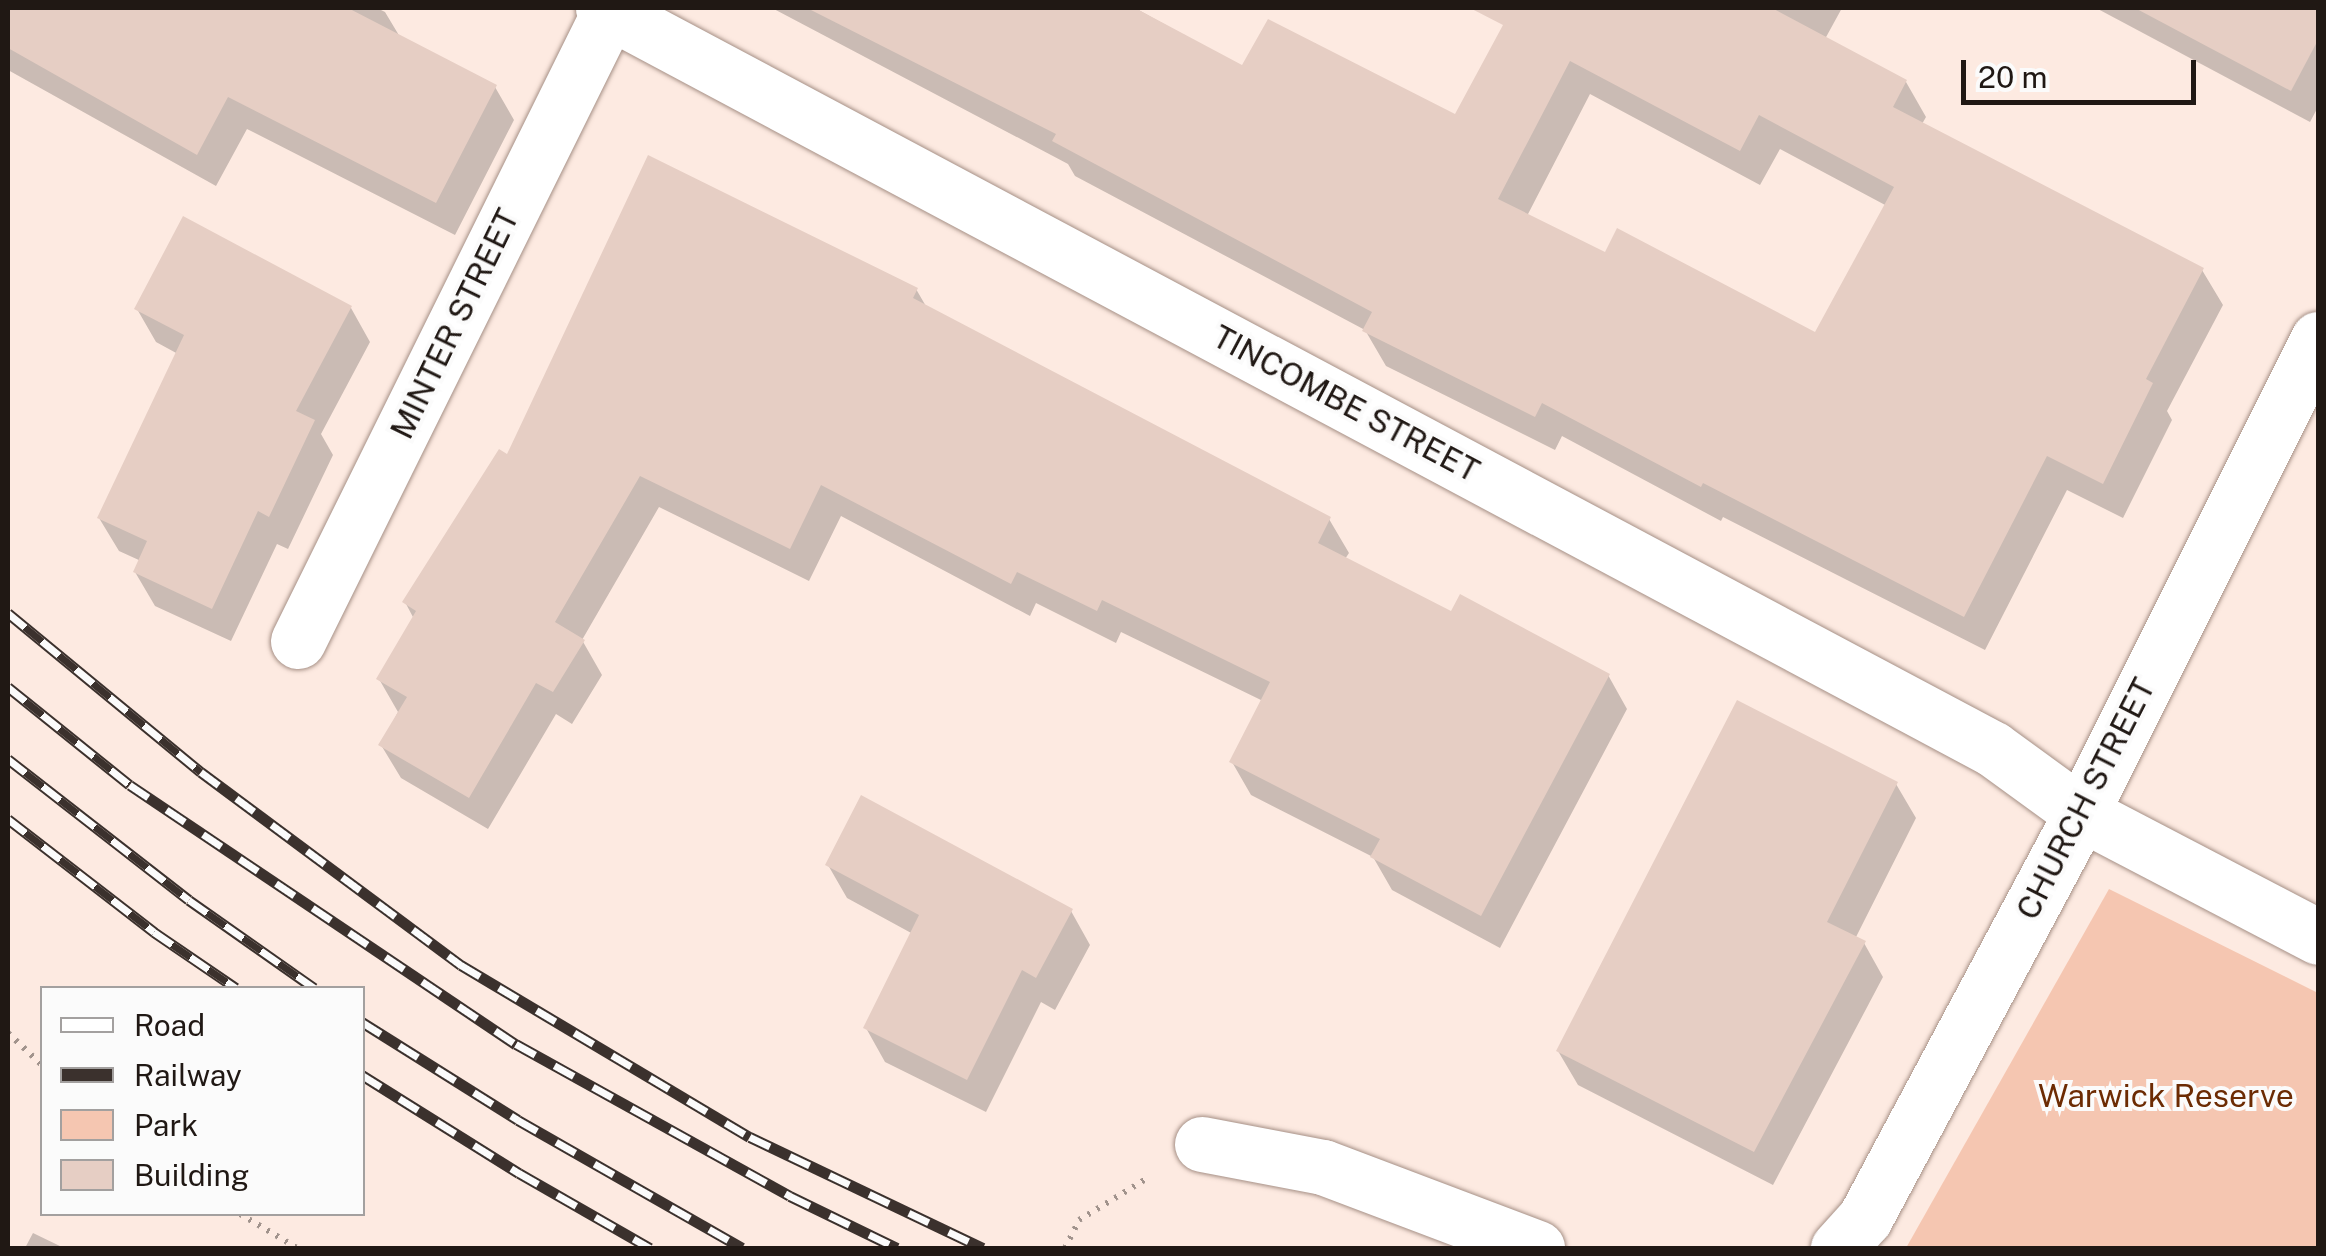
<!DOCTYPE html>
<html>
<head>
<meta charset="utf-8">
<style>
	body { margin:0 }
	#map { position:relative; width:2326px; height:1256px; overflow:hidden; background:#fdeae1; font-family:"Public Sans",sans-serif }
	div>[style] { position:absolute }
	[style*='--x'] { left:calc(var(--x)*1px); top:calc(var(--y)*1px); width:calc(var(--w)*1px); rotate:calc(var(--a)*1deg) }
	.green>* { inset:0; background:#f5c6b1 }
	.shadow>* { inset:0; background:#0003 }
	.building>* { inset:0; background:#e6cec4 }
	.path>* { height:6px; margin-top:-3px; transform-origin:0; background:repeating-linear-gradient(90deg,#a1938c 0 2.5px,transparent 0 10.5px) }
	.roads { filter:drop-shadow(0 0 2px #a69086) drop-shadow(0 0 2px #a69086) }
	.street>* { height:55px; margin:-27.5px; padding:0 27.5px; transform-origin:27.5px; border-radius:27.5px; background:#fff }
	.rail>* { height:11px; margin-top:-5.5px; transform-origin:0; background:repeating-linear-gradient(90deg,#fbfbfb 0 22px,#3b312d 0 44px); box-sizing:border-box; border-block:2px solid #3b312d }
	span { translate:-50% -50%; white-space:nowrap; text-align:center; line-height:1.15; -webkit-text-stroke:8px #fbfbfb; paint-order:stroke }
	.street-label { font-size:32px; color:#201814 }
	.park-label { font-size:32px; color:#6c2b03 }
	.frame { position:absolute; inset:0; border:10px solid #201814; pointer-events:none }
	.legend { position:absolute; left:40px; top:986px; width:325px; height:230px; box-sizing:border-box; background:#fbfbfb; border:2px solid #a3a09f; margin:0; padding:12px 18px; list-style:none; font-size:30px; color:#201814 }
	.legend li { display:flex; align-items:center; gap:20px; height:50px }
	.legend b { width:50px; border:2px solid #a3a09f }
	.scale { position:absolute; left:1961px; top:60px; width:235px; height:45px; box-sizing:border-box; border:5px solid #201814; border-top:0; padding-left:12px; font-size:30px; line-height:35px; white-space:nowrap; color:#201814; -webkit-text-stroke:8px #fbfbfb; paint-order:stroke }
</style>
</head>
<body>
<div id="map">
	<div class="green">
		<i style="clip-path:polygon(2109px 889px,2318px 993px,2318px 1248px,1906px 1248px)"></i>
	</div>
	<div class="shadow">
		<i style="clip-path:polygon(8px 8px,377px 8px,385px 12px,400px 37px,495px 87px,514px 120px,455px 235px,247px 129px,216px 186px,8px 70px)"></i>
		<i style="clip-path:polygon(evenodd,772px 8px,1135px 8px,1243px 68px,1456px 117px,1515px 8px,1842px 8px,1825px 39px,1906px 82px,1926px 117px,1922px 124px,2202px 270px,2223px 305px,2167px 411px,2172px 420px,2123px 518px,2067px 490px,1985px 650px,1723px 517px,1721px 521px,1562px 436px,1555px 450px,1386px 366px,1365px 330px,1075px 176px,1068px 164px,772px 8px,1590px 94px,1760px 185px,1780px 149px,1887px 206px,1816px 336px,1606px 255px,1527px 216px,1590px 94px)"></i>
		<i style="clip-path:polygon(2096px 8px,2318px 8px,2318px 107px,2310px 122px)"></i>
		<i style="clip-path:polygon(916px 289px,927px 308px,1329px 519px,1349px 553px,1345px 559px,1453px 614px,1608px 675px,1627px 709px,1500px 948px,1392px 890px,1373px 857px,1251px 795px,1232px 762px,1263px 701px,1121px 632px,1116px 643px,1036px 603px,1030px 616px,841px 516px,809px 581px,659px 507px,582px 640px,602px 675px,572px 724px,556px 714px,488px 829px,401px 778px,381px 745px,398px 712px,379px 679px,414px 619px,405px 602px,508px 458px)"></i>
		<i style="clip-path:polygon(351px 308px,370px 342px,321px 434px,333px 455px,288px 549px,277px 544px,231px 641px,155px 606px,135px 572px,141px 561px,119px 551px,99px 518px,178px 354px,156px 342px,137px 309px)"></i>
		<i style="clip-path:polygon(1896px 784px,1916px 818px,1855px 939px,1864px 943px,1883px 977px,1773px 1185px,1578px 1085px,1558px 1051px)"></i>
		<i style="clip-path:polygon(828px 865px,1071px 911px,1090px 945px,1055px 1010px,1041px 1002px,986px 1112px,885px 1062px,866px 1028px,913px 934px,847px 898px)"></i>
		<i style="clip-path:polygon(33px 1233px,64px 1248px,25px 1248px)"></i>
	</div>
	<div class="building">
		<i style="clip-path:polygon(8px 8px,348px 8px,497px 85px,436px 203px,228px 97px,197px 155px,8px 48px)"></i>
		<i style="clip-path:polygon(evenodd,807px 8px,1135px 8px,1242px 65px,1268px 19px,1455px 114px,1503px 25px,1470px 8px,1772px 8px,1907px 80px,1893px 107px,2204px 268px,2146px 379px,2153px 383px,2103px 484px,2047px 456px,1964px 617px,1703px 483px,1701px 487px,1542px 403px,1535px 417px,1362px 331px,1372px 312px,1052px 141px,1056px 134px,807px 8px,1570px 61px,1740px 151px,1759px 115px,1894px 187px,1815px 332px,1617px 228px,1605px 252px,1498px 199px,1570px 61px)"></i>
		<i style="clip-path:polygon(2135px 8px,2318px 8px,2318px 40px,2291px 91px)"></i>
		<i style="clip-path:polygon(648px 155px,918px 288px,913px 298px,1331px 517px,1318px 543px,1451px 611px,1460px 594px,1610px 674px,1481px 916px,1370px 857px,1380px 839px,1229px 762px,1270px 682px,1102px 600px,1097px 611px,1017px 572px,1011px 584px,821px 485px,790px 549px,640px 476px,555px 622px,585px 640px,553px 692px,536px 683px,469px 798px,378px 745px,407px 697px,376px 679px,416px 611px,402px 602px,499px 449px,507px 454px)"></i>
		<i style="clip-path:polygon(183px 216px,352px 306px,296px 411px,315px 420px,269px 517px,258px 511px,212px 609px,133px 572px,147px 541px,97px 518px,184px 335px,134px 309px)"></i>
		<i style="clip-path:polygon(1737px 700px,1898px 782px,1827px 922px,1866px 941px,1754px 1152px,1556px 1051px)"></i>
		<i style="clip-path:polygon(861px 795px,1073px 909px,1036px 978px,1022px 970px,967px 1080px,863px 1028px,919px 915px,825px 865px)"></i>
	</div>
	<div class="path">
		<i style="--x:8;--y:1033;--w:47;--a:43.3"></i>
		<i style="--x:240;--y:1214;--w:66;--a:30.8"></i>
		<i style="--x:1065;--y:1248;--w:31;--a:-63"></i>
		<i style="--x:1079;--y:1220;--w:79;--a:-31.5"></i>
	</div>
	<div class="roads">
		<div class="street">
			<i style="--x:603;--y:8;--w:1575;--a:28.06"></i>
			<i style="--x:1993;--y:749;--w:109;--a:36"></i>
			<i style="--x:2081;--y:813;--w:267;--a:27.6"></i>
			<i style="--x:298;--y:641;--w:706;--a:-63.69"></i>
			<i style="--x:1202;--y:1144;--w:123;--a:10.8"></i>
			<i style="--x:1323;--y:1167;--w:229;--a:20.7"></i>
			<i style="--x:1838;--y:1248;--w:40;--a:-48"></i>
			<i style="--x:1865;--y:1218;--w:459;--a:-61.9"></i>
			<i style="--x:2081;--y:813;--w:530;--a:-63.43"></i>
		</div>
	</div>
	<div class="rail">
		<i style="--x:8;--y:613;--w:250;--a:39.5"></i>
		<i style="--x:201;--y:772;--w:324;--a:36.6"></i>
		<i style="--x:461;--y:965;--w:336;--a:30.8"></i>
		<i style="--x:750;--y:1137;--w:258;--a:25.5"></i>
		<i style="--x:8;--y:687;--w:156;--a:38.8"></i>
		<i style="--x:130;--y:785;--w:465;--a:33.9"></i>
		<i style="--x:516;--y:1044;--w:313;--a:29"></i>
		<i style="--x:790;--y:1196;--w:119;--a:25.9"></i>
		<i style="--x:8;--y:759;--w:229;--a:37.9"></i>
		<i style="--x:189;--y:900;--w:153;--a:35.1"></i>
		<i style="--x:8;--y:819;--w:185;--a:37.7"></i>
		<i style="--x:154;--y:932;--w:99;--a:34.3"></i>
		<i style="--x:362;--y:1022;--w:184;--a:32.1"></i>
		<i style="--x:518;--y:1120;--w:258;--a:29.7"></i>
		<i style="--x:362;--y:1075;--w:185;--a:32"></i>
		<i style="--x:519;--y:1173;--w:151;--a:29.8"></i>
	</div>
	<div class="street-label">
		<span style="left:455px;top:324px;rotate:-64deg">MINTER STREET</span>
		<span style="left:1346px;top:404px;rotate:28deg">TINCOMBE STREET</span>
		<span style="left:2086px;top:799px;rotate:-63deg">CHURCH STREET</span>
	</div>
	<div class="park-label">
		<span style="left:2166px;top:1096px">Warwick Reserve</span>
	</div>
	<div class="frame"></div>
	<ul class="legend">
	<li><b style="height:12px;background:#fff"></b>Road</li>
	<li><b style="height:12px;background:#3b312d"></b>Railway</li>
	<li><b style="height:28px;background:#f5c6b1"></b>Park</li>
	<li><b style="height:28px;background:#e6cec4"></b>Building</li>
	</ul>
	<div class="scale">20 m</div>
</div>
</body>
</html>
